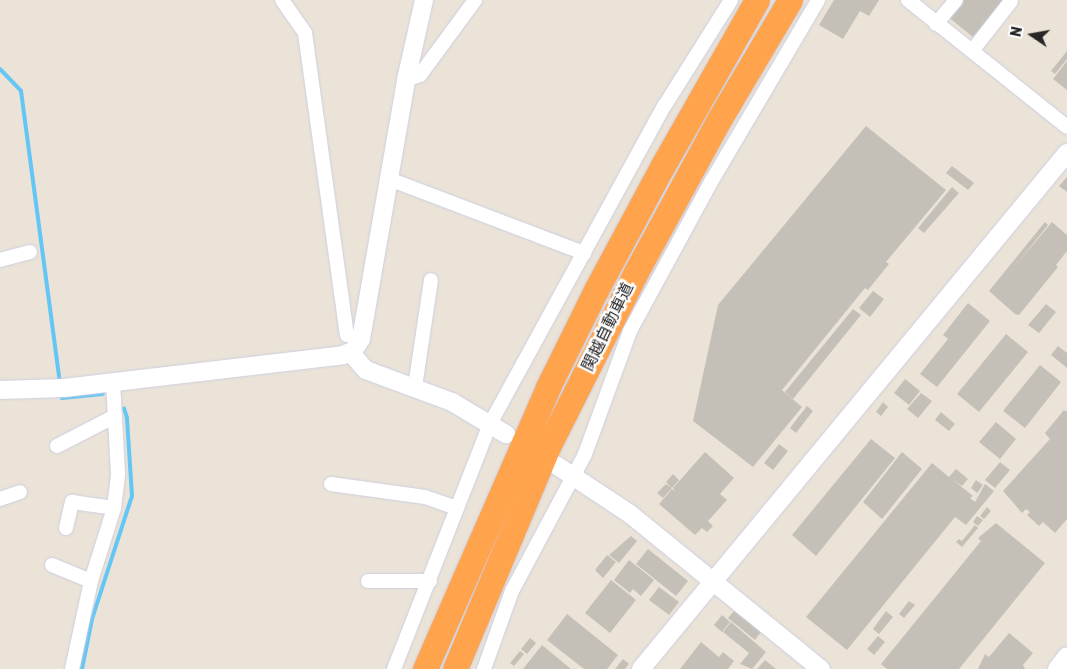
<!DOCTYPE html>
<html>
<head>
<meta charset="utf-8">
<style>
	body { margin:0 }
	#map { position:relative; width:1067px; height:669px; overflow:hidden; background:#ebe3d7; font-family:Rubik,"Noto Sans JP",sans-serif }
	div>[style] { position:absolute }
	[style*='--x'] { left:calc(var(--x)*1px); top:calc(var(--y)*1px); width:calc(var(--w)*1px); rotate:calc(var(--a)*1deg) }
	.stream>* { height:4px; margin:-2px; padding:0 2px; transform-origin:2px; border-radius:2px; background:#63c6f4 }
	.building>* { inset:0; background:#c5c0b7 }
	.roads { filter:drop-shadow(0 0 1px #cccfe1) drop-shadow(0 0 1px #cccfe1) }
	.minor>* { height:14px; margin:-7px; padding:0 7px; transform-origin:7px; border-radius:7px; background:#fff }
	.tertiary>* { height:18px; margin:-9px; padding:0 9px; transform-origin:9px; border-radius:9px; background:#fff }
	.motorway>* { height:25px; margin:-12.5px; padding:0 12.5px; transform-origin:12.5px; border-radius:12.5px; background:#ffa34d }
	span { translate:-50% -50%; white-space:nowrap; text-align:center; line-height:1.15; -webkit-text-stroke:5px #fff; paint-order:stroke }
	.street-label { font-size:16px; color:#272727 }
	.north { position:absolute; left:1007px; top:10px; width:50px; height:50px; -webkit-text-stroke:4px #fff; paint-order:stroke; rotate:282deg; font-size:14px; font-weight:700; line-height:20px; text-align:center; color:#272727 }
	.north::after { content:''; display:block; margin:auto; width:18px; height:22px; background:#272727; clip-path:polygon(50% 0,100% 100%,50% 72%,0 100%) }
</style>
</head>
<body>
<div id="map">
	<div class="stream">
		<i style="--x:0;--y:69;--w:30;--a:46"></i>
		<i style="--x:21;--y:91;--w:297;--a:82.4"></i>
		<i style="--x:62;--y:394;--w:4;--a:90"></i>
		<i style="--x:62;--y:398;--w:41;--a:-5.6"></i>
		<i style="--x:82;--y:669;--w:51;--a:-78.7"></i>
		<i style="--x:92;--y:619;--w:129;--a:-72"></i>
		<i style="--x:132;--y:496;--w:78;--a:-93.7"></i>
		<i style="--x:127;--y:418;--w:10;--a:-107"></i>
	</div>
	<div class="building">
		<i style="clip-path:polygon(834px 0,879px 0,869px 16px,860px 11px,843px 39px,819px 25px)"></i>
		<i style="clip-path:polygon(960px 0,1003px 0,973px 37px,947px 16px)"></i>
		<i style="clip-path:polygon(1067px 51px,1067px 59px,1055px 74px,1051px 71px)"></i>
		<i style="clip-path:polygon(1067px 61px,1067px 90px,1053px 79px)"></i>
		<i style="clip-path:polygon(866px 126px,946px 190px,886px 262px,889px 264px,868px 290px,865px 288px,782px 390px,802px 407px,753px 467px,693px 421px,718px 305px)"></i>
		<i style="clip-path:polygon(952px 166px,974px 183px,968px 190px,946px 173px)"></i>
		<i style="clip-path:polygon(1067px 177px,1067px 192px,1059px 186px)"></i>
		<i style="clip-path:polygon(952px 187px,959px 193px,924px 233px,918px 228px)"></i>
		<i style="clip-path:polygon(1045px 222px,1048px 225px,1016px 265px,1052px 222px,1067px 235px,1067px 251px,1056px 265px,1058px 267px,1019px 315px,1015px 314px,989px 291px)"></i>
		<i style="clip-path:polygon(873px 291px,884px 299px,870px 317px,859px 308px)"></i>
		<i style="clip-path:polygon(968px 303px,990px 321px,937px 387px,920px 374px,948px 339px,943px 335px)"></i>
		<i style="clip-path:polygon(1046px 304px,1056px 312px,1039px 333px,1028px 325px)"></i>
		<i style="clip-path:polygon(853px 309px,861px 315px,793px 399px,785px 392px)"></i>
		<i style="clip-path:polygon(1006px 334px,1028px 352px,979px 412px,957px 394px)"></i>
		<i style="clip-path:polygon(1058px 346px,1067px 353px,1067px 368px,1051px 355px)"></i>
		<i style="clip-path:polygon(1040px 365px,1061px 382px,1025px 428px,1003px 411px)"></i>
		<i style="clip-path:polygon(905px 379px,920px 391px,909px 405px,894px 393px)"></i>
		<i style="clip-path:polygon(921px 393px,932px 401px,918px 418px,907px 409px)"></i>
		<i style="clip-path:polygon(883px 402px,888px 407px,881px 416px,876px 412px)"></i>
		<i style="clip-path:polygon(807px 406px,813px 411px,796px 433px,790px 428px)"></i>
		<i style="clip-path:polygon(1064px 410px,1067px 412px,1067px 519px,1055px 533px,1043px 522px,1039px 526px,1027px 515px,1030px 512px,1026px 509px,1022px 513px,1003px 491px,1050px 439px,1045px 433px)"></i>
		<i style="clip-path:polygon(941px 412px,955px 424px,949px 431px,935px 420px)"></i>
		<i style="clip-path:polygon(996px 422px,1016px 439px,1000px 459px,979px 442px)"></i>
		<i style="clip-path:polygon(871px 439px,895px 458px,816px 556px,792px 535px)"></i>
		<i style="clip-path:polygon(779px 444px,788px 451px,773px 470px,764px 463px)"></i>
		<i style="clip-path:polygon(705px 452px,734px 478px,720px 494px,727px 500px,708px 521px,713px 526px,707px 532px,702px 528px,695px 535px,659px 504px,672px 489px,675px 491px,673px 488px)"></i>
		<i style="clip-path:polygon(902px 452px,922px 469px,882px 519px,863px 502px)"></i>
		<i style="clip-path:polygon(1000px 462px,1010px 470px,995px 488px,985px 480px)"></i>
		<i style="clip-path:polygon(932px 463px,949px 477px,956px 469px,968px 479px,962px 486px,953px 480px,973px 496px,970px 498px,975px 502px,985px 484px,994px 491px,966px 525px,955px 517px,847px 650px,806px 617px)"></i>
		<i style="clip-path:polygon(673px 474px,679px 480px,672px 488px,666px 482px)"></i>
		<i style="clip-path:polygon(976px 480px,983px 485px,977px 493px,971px 488px)"></i>
		<i style="clip-path:polygon(666px 484px,672px 488px,663px 498px,657px 493px)"></i>
		<i style="clip-path:polygon(987px 507px,991px 511px,984px 519px,980px 516px)"></i>
		<i style="clip-path:polygon(977px 516px,983px 520px,978px 526px,973px 522px)"></i>
		<i style="clip-path:polygon(996px 523px,1045px 563px,959px 669px,887px 669px,881px 664px,981px 541px,978px 538px)"></i>
		<i style="clip-path:polygon(975px 525px,978px 528px,962px 547px,956px 542px,959px 539px,962px 541px)"></i>
		<i style="clip-path:polygon(631px 536px,637px 541px,619px 563px,609px 555px)"></i>
		<i style="clip-path:polygon(648px 549px,688px 581px,676px 596px,636px 564px)"></i>
		<i style="clip-path:polygon(607px 555px,616px 562px,603px 578px,595px 570px)"></i>
		<i style="clip-path:polygon(629px 560px,654px 580px,641px 596px,633px 589px,630px 593px,614px 580px)"></i>
		<i style="clip-path:polygon(611px 580px,636px 600px,610px 633px,585px 613px)"></i>
		<i style="clip-path:polygon(659px 587px,679px 602px,669px 615px,649px 600px)"></i>
		<i style="clip-path:polygon(909px 601px,915px 605px,904px 618px,899px 614px)"></i>
		<i style="clip-path:polygon(734px 611px,761px 632px,755px 640px,728px 618px)"></i>
		<i style="clip-path:polygon(886px 611px,893px 617px,879px 634px,873px 629px)"></i>
		<i style="clip-path:polygon(567px 614px,618px 655px,607px 669px,584px 669px,547px 640px)"></i>
		<i style="clip-path:polygon(722px 615px,730px 622px,722px 632px,714px 625px)"></i>
		<i style="clip-path:polygon(731px 622px,766px 652px,752px 669px,740px 664px,749px 653px,723px 632px)"></i>
		<i style="clip-path:polygon(1009px 633px,1033px 653px,1023px 665px,1025px 669px,978px 669px,985px 654px,989px 657px)"></i>
		<i style="clip-path:polygon(878px 636px,885px 642px,874px 655px,867px 649px)"></i>
		<i style="clip-path:polygon(530px 638px,536px 643px,527px 654px,521px 649px)"></i>
		<i style="clip-path:polygon(701px 642px,719px 657px,723px 652px,734px 661px,728px 669px,680px 669px)"></i>
		<i style="clip-path:polygon(542px 645px,571px 669px,523px 669px)"></i>
		<i style="clip-path:polygon(520px 651px,524px 654px,514px 666px,510px 663px)"></i>
		<i style="clip-path:polygon(623px 659px,629px 664px,625px 669px,615px 669px)"></i>
		<i style="clip-path:polygon(765px 660px,776px 669px,757px 669px)"></i>
	</div>
	<div class="roads">
		<div class="minor">
			<i style="--x:282;--y:0;--w:40;--a:55.1"></i>
			<i style="--x:305;--y:33;--w:305;--a:82.1"></i>
			<i style="--x:908;--y:0;--w:203;--a:38.6"></i>
			<i style="--x:936;--y:24;--w:31;--a:-50"></i>
			<i style="--x:972;--y:51;--w:63;--a:-52"></i>
			<i style="--x:406;--y:80;--w:15;--a:-20"></i>
			<i style="--x:420;--y:75;--w:93;--a:-53.7"></i>
			<i style="--x:389;--y:179;--w:209;--a:20.8"></i>
			<i style="--x:0;--y:260;--w:31;--a:-15"></i>
			<i style="--x:415;--y:387;--w:108;--a:-81.5"></i>
			<i style="--x:57;--y:446;--w:65;--a:-27.3"></i>
			<i style="--x:331;--y:484;--w:95;--a:7.9"></i>
			<i style="--x:425;--y:497;--w:34;--a:19"></i>
			<i style="--x:0;--y:499;--w:21;--a:-19"></i>
			<i style="--x:66;--y:528;--w:27;--a:-77"></i>
			<i style="--x:72;--y:502;--w:42;--a:8.1"></i>
			<i style="--x:52;--y:565;--w:42;--a:22.3"></i>
			<i style="--x:368;--y:581;--w:62;--a:0"></i>
			<i style="--x:72;--y:669;--w:90;--a:-77.8"></i>
			<i style="--x:91;--y:581;--w:77;--a:-72.5"></i>
			<i style="--x:114;--y:508;--w:34;--a:-83"></i>
			<i style="--x:118;--y:474;--w:92;--a:-93.1"></i>
			<i style="--x:394;--y:669;--w:263;--a:-68.6"></i>
			<i style="--x:490;--y:424;--w:364;--a:-61.3"></i>
			<i style="--x:665;--y:105;--w:124;--a:-57.8"></i>
			<i style="--x:484;--y:669;--w:83;--a:-70.3"></i>
			<i style="--x:512;--y:591;--w:155;--a:-61.9"></i>
			<i style="--x:585;--y:454;--w:131;--a:-69.9"></i>
			<i style="--x:630;--y:331;--w:170;--a:-61.5"></i>
			<i style="--x:711;--y:182;--w:211;--a:-59.5"></i>
		</div>
		<div class="tertiary">
			<i style="--x:351;--y:353;--w:23;--a:49"></i>
			<i style="--x:366;--y:370;--w:92;--a:20.4"></i>
			<i style="--x:452;--y:402;--w:63;--a:30.7"></i>
			<i style="--x:0;--y:390;--w:64;--a:-1.8"></i>
			<i style="--x:64;--y:388;--w:281;--a:-6.7"></i>
			<i style="--x:343;--y:355;--w:12;--a:-24"></i>
			<i style="--x:354;--y:350;--w:13;--a:-58"></i>
			<i style="--x:361;--y:339;--w:263;--a:-80.1"></i>
			<i style="--x:406;--y:80;--w:82;--a:-77.3"></i>
			<i style="--x:556;--y:465;--w:89;--a:33.5"></i>
			<i style="--x:630;--y:514;--w:246;--a:39.1"></i>
			<i style="--x:641;--y:669;--w:669;--a:-50.46"></i>
			<i style="--x:1057;--y:669;--w:16;--a:-52"></i>
		</div>
		<div class="motorway">
			<i style="--x:425;--y:669;--w:308;--a:-66.4"></i>
			<i style="--x:548;--y:387;--w:108;--a:-63.7"></i>
			<i style="--x:596;--y:290;--w:140;--a:-61.8"></i>
			<i style="--x:662;--y:167;--w:192;--a:-60.4"></i>
			<i style="--x:455;--y:669;--w:238;--a:-67.3"></i>
			<i style="--x:547;--y:449;--w:198;--a:-63.3"></i>
			<i style="--x:636;--y:272;--w:175;--a:-61.4"></i>
			<i style="--x:720;--y:118;--w:137;--a:-59.3"></i>
		</div>
	</div>
	<div class="street-label">
		<span style="left:608px;top:327px;rotate:-64deg">関越自動車道</span>
	</div>
	<div class="north">N</div>
</div>
</body>
</html>
